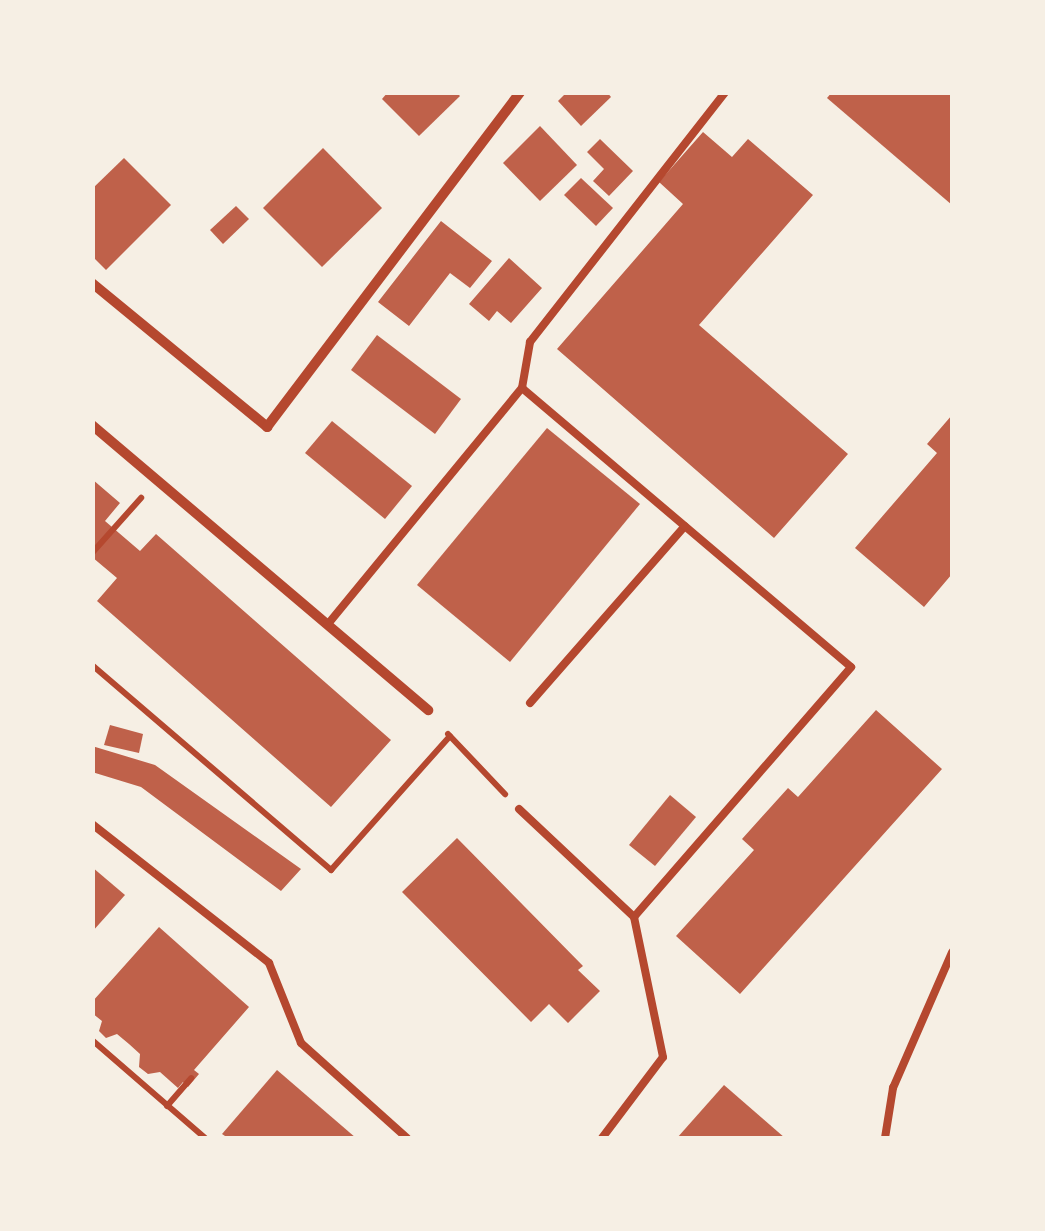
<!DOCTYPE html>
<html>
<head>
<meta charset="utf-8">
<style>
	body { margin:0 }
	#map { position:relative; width:1045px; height:1231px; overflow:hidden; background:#f6efe4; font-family:"PT Sans",sans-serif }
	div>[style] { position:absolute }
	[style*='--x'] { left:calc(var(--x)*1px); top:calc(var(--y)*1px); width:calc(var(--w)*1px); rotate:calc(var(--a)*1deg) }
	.building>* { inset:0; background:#bf614a }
	.path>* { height:6px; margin:-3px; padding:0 3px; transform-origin:3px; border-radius:3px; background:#b5482f }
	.service>* { height:8px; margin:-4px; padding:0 4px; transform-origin:4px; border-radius:4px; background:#b5482f }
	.minor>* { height:10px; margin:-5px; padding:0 5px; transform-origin:5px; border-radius:5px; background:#b5482f }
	span { translate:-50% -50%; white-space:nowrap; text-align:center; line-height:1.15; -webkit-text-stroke:10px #f6efe4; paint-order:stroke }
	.frame { position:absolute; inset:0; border:95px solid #f6efe4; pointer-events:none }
</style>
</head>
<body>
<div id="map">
	<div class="building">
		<i style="clip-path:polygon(388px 92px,456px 92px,460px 96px,419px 136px,382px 99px)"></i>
		<i style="clip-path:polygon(567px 92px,607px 92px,611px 97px,581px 126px,558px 101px)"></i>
		<i style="clip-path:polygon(832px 92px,952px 92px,952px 205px,827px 98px)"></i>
		<i style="clip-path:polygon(540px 126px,577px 165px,540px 201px,503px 163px)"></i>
		<i style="clip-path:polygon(703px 132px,732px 157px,748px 139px,813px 195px,699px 325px,848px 454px,774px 538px,557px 349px,683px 204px,659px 182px)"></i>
		<i style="clip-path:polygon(600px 139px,633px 171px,609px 196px,593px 181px,604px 169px,587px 152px)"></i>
		<i style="clip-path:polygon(323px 148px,382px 208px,322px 267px,263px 208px)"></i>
		<i style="clip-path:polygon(124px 158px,171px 205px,106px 270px,92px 256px,92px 189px)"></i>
		<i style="clip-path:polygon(581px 178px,613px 208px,596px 226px,564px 195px)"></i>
		<i style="clip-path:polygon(236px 206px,249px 219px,223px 244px,210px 230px)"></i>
		<i style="clip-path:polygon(441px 221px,492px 261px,470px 288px,450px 273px,409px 326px,378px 302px)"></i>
		<i style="clip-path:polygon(509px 258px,542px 288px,511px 323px,497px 311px,489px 321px,469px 304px)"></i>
		<i style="clip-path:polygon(377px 335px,461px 399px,435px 434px,351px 370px)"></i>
		<i style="clip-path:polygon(952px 415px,952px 574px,924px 607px,855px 548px,937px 453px,927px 444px)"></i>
		<i style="clip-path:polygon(332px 421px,412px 486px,385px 519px,305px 453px)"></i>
		<i style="clip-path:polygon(547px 428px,640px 504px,510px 662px,417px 585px)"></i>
		<i style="clip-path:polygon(92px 479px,120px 503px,105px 521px,140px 551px,156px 534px,391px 740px,331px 807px,97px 601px,117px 578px,92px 557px)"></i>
		<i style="clip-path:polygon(876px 710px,942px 769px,740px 994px,676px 936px,754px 850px,742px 839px,788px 788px,798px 797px)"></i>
		<i style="clip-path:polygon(110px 725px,143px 734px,139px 753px,104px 745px)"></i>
		<i style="clip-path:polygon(92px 746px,155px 765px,301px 869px,281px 891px,141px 787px,92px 772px)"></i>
		<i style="clip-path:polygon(670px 795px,696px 817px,655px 866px,629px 845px)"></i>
		<i style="clip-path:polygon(457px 838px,583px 966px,578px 970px,600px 991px,568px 1023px,549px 1004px,531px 1022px,402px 892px)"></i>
		<i style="clip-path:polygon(92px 867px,125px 895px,92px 932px)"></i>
		<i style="clip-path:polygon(159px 927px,249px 1007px,194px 1070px,199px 1074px,188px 1087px,183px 1082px,178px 1088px,160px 1072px,148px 1074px,139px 1067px,140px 1054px,129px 1044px,117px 1034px,106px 1038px,99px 1031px,102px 1021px,92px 1013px,92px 1002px)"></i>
		<i style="clip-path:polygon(277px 1070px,356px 1138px,228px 1138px,222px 1134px)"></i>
		<i style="clip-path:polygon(724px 1085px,785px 1138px,677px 1138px)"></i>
	</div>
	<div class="path">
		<i style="--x:92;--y:553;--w:74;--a:-48.3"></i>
		<i style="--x:92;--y:665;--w:315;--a:40.6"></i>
		<i style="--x:331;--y:870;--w:179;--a:-48.4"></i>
		<i style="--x:448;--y:734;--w:83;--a:46.5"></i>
		<i style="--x:92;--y:1040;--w:150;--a:40.9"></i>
		<i style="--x:167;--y:1106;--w:37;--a:-49"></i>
	</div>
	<div class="service">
		<i style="--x:328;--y:624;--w:306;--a:-50.6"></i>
		<i style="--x:530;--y:703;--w:235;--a:-48.8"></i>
		<i style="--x:519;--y:809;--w:158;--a:43.2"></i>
		<i style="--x:92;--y:824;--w:225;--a:38.1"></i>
		<i style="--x:269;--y:963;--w:86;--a:68.2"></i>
		<i style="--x:301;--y:1043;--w:142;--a:41.9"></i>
		<i style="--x:602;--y:1138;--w:101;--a:-53"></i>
		<i style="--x:663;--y:1057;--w:143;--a:-101.7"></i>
		<i style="--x:634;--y:917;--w:331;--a:-49"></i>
		<i style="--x:851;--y:667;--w:431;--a:-139.7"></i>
		<i style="--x:522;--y:388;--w:47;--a:-80.1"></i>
		<i style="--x:530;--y:342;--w:317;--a:-52"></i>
		<i style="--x:885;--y:1138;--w:51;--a:-80.9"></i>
		<i style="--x:893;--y:1088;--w:148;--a:-66.5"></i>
	</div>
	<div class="minor">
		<i style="--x:92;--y:283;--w:227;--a:39.4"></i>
		<i style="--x:267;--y:427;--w:420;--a:-52.9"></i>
		<i style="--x:92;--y:425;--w:441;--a:40.3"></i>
	</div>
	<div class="frame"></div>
</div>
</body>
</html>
